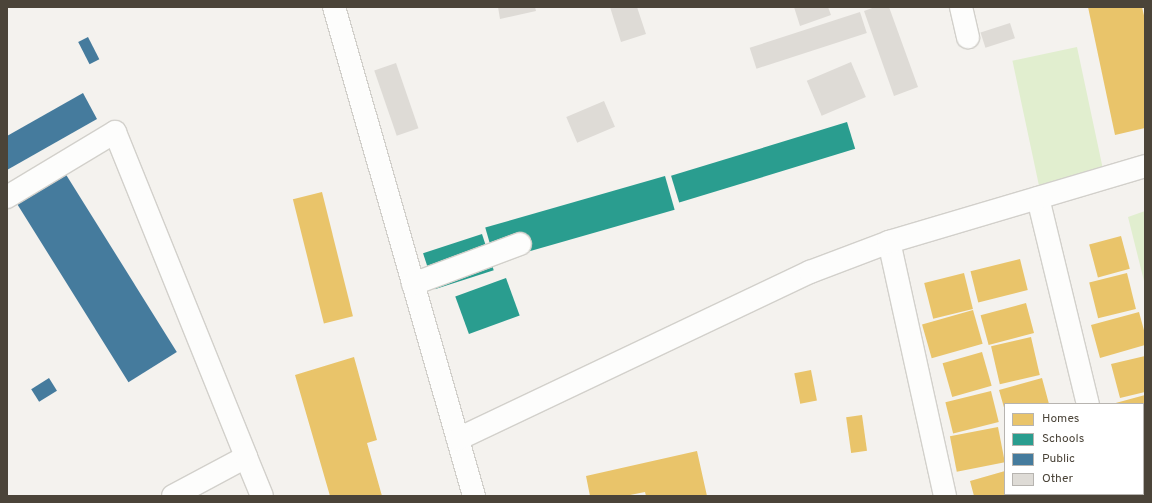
<!DOCTYPE html>
<style>
body{margin:0}
#map{position:relative;width:1152px;height:503px;overflow:hidden;background:#f4f2ee;font-family:Overpass,sans-serif}
div>[style]{position:absolute}
.green>*{inset:0;background:#e1eecf;transform-origin:0 0}
.homes>*{inset:0;background:#e9c46a;transform-origin:0 0}
.schools>*{inset:0;background:#2a9d8f;transform-origin:0 0}
.public>*{inset:0;background:#457b9d;transform-origin:0 0}
.building>*{inset:0;background:#dedbd6;transform-origin:0 0}
.roads{filter:drop-shadow(1px 0 #d2d0cb) drop-shadow(-1px 0 #d2d0cb) drop-shadow(0 1px #d2d0cb) drop-shadow(0 -1px #d2d0cb)}
.minor>*{height:22px;margin:-11px;padding:0 11px;transform-origin:11px;border-radius:11px;background:#fdfdfc}
span{translate:-50% -50%;white-space:nowrap;text-align:center;line-height:1.15;-webkit-text-stroke:4px #fff;paint-order:stroke}
.frame{position:absolute;inset:0;border:8px solid #4b4439;pointer-events:none}
.legend{position:absolute;left:1004px;top:403px;width:140px;height:92px;box-sizing:border-box;background:#fff;border:1px solid #b7b4b0;margin:0;padding:5px 7px;list-style:none;font-size:12px;color:#4b4439}
.legend li{display:flex;align-items:center;gap:8px;height:20px}
.legend b{width:20px;border:1px solid #b7b4b0}
</style>
<div id="map">
<div class="green">
<i style="left:1077px;top:47px;width:127px;height:66px;rotate:78deg"></i>
<i style="clip-path:polygon(1145px 211px,1145px 285px,1128px 217px)"></i>
</div>
<div class="homes">
<i style="clip-path:polygon(1088px 7px,1142px 7px,1145px 20px,1145px 128px,1115px 135px)"></i>
<i style="left:322px;top:192px;width:128px;height:30px;rotate:76deg"></i>
<i style="left:1121px;top:236px;width:34px;height:33px;rotate:75deg"></i>
<i style="left:1020px;top:259px;width:32px;height:51px;rotate:76deg"></i>
<i style="left:964px;top:273px;width:37px;height:41px;rotate:76deg"></i>
<i style="left:1127px;top:273px;width:37px;height:39px;rotate:76deg"></i>
<i style="left:1026px;top:303px;width:31px;height:47px;rotate:75deg"></i>
<i style="left:973px;top:310px;width:35px;height:53px;rotate:74deg"></i>
<i style="clip-path:polygon(1139px 312px,1145px 334px,1145px 345px,1100px 358px,1091px 325px)"></i>
<i style="left:1031px;top:337px;width:39px;height:41px;rotate:77deg"></i>
<i style="left:982px;top:352px;width:35px;height:41px;rotate:74deg"></i>
<i style="clip-path:polygon(1145px 356px,1145px 392px,1120px 398px,1111px 364px)"></i>
<i style="clip-path:polygon(354px 357px,377px 440px,367px 443px,382px 496px,330px 496px,295px 375px)"></i>
<i style="left:811px;top:370px;width:31px;height:17px;rotate:79deg"></i>
<i style="clip-path:polygon(1042px 378px,1049px 404px,1005px 404px,1005px 411px,999px 390px)"></i>
<i style="left:991px;top:391px;width:32px;height:47px;rotate:76deg"></i>
<i style="clip-path:polygon(1145px 395px,1145px 430px,1143px 430px,1143px 404px,1112px 404px)"></i>
<i style="left:862px;top:415px;width:36px;height:16px;rotate:82deg"></i>
<i style="left:998px;top:427px;width:36px;height:49px;rotate:79deg"></i>
<i style="clip-path:polygon(1143px 440px,1145px 440px,1143px 477px)"></i>
<i style="clip-path:polygon(697px 451px,707px 496px,646px 496px,645px 492px,625px 496px,590px 496px,586px 476px)"></i>
<i style="clip-path:polygon(1005px 471px,1005px 494px,1017px 496px,974px 496px,970px 481px)"></i>
<i style="clip-path:polygon(1145px 479px,1145px 496px,1136px 496px,1136px 494px,1143px 494px)"></i>
<i style="left:1023px;top:494px;width:41px;height:2px"></i>
</div>
<div class="schools">
<i style="left:847px;top:122px;width:28px;height:184px;rotate:73deg"></i>
<i style="left:665px;top:176px;width:35px;height:187px;rotate:74deg"></i>
<i style="left:482px;top:234px;width:38px;height:62px;rotate:72deg"></i>
<i style="left:506px;top:278px;width:40px;height:54px;rotate:70deg"></i>
</div>
<div class="public">
<i style="left:88px;top:37px;width:25px;height:11px;rotate:63deg"></i>
<i style="clip-path:polygon(83px 93px,97px 119px,7px 170px,7px 136px)"></i>
<i style="left:65px;top:173px;width:211px;height:57px;rotate:58deg"></i>
<i style="left:49px;top:378px;width:15px;height:21px;rotate:58deg"></i>
</div>
<div class="building">
<i style="clip-path:polygon(498px 7px,535px 7px,536px 11px,500px 19px)"></i>
<i style="clip-path:polygon(610px 7px,637px 7px,646px 34px,621px 42px)"></i>
<i style="clip-path:polygon(794px 7px,828px 7px,831px 15px,800px 26px)"></i>
<i style="clip-path:polygon(875px 7px,889px 7px,918px 87px,894px 96px,864px 11px)"></i>
<i style="left:860px;top:12px;width:22px;height:116px;rotate:72deg"></i>
<i style="left:1010px;top:23px;width:16px;height:31px;rotate:72deg"></i>
<i style="left:851px;top:62px;width:38px;height:48px;rotate:67deg"></i>
<i style="left:396px;top:63px;width:69px;height:23px;rotate:71deg"></i>
<i style="left:604px;top:101px;width:28px;height:41px;rotate:67deg"></i>
</div>
<div class="roads">
<div class="minor">
<i style="left:334px;top:7px;width:509px;rotate:74.02deg"></i>
<i style="left:961px;top:7px;width:31px;rotate:77deg"></i>
<i style="left:7px;top:197px;width:126px;rotate:-31deg"></i>
<i style="left:115px;top:132px;width:350px;rotate:68deg"></i>
<i style="left:1038px;top:198px;width:212px;rotate:76.4deg"></i>
<i style="left:413px;top:284px;width:114px;rotate:-20.5deg"></i>
<i style="left:458px;top:439px;width:390px;rotate:-25.4deg"></i>
<i style="left:810px;top:272px;width:85px;rotate:-20.8deg"></i>
<i style="left:1109px;top:494px;width:2px;rotate:63deg"></i>
<i style="left:173px;top:496px;width:83px;rotate:-28.1deg"></i>
<i style="left:246px;top:457px;width:42px;rotate:67.7deg"></i>
<i style="left:945px;top:496px;width:260px;rotate:-102.4deg"></i>
<i style="left:889px;top:242px;width:267px;rotate:-16.5deg"></i>
</div>
</div>
<div class="frame"></div>
<ul class="legend">
<li><b style="height:11px;background:#e9c46a"></b>Homes</li>
<li><b style="height:11px;background:#2a9d8f"></b>Schools</li>
<li><b style="height:11px;background:#457b9d"></b>Public</li>
<li><b style="height:11px;background:#dedbd6"></b>Other</li>
</ul>
</div>
